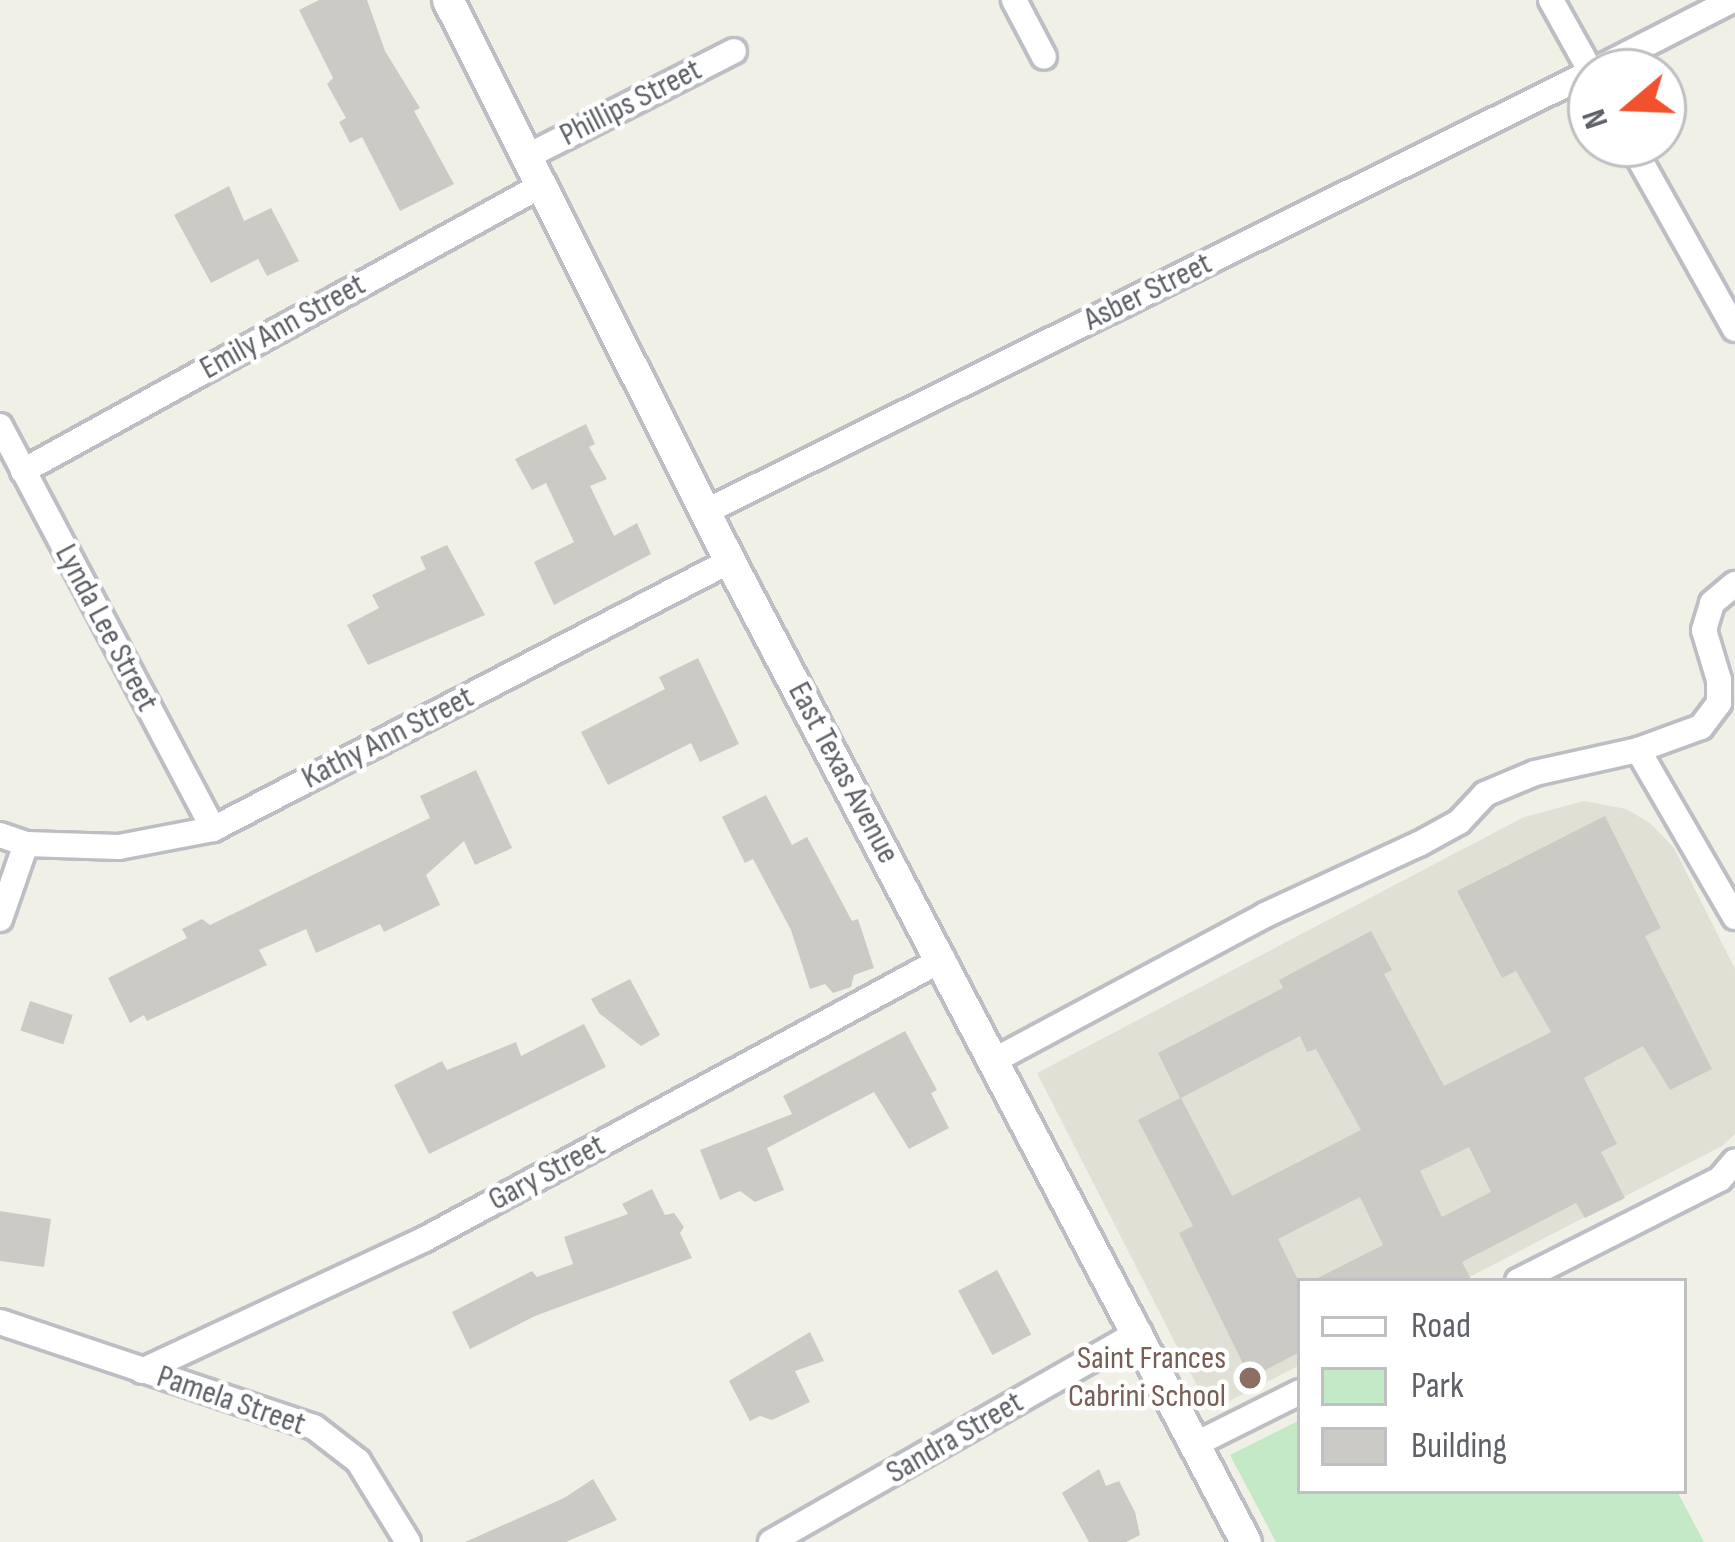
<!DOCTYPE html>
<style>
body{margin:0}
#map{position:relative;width:1735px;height:1542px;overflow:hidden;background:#f1f0e7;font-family:"Sofia Sans Condensed",sans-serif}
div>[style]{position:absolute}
.education>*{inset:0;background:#e1e0d5}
.green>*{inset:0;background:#c3e9c7}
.building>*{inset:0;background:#cccac4;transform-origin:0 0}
.roads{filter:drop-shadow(3px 0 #bcbec3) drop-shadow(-3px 0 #bcbec3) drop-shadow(0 3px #bcbec3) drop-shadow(0 -3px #bcbec3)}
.minor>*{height:24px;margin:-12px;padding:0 12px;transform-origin:12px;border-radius:12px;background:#fff}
.tertiary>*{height:30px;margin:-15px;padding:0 15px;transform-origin:15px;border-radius:15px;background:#fff}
.dots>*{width:33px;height:33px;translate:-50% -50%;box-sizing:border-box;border:6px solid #fff;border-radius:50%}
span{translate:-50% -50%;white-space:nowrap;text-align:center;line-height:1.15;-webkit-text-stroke:9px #fff;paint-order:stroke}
.street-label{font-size:33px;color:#5e6268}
.education-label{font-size:33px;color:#785e54}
.right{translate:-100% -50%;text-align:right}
.legend{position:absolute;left:1297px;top:1278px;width:390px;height:216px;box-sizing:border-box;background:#fff;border:3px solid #bfc0c3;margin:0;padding:15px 21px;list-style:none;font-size:36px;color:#5e6268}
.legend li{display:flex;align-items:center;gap:24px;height:60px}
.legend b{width:60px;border:3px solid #bfc0c3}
.north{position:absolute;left:1567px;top:48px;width:120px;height:120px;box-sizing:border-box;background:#fff;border:3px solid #bfc0c3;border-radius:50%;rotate:251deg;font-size:33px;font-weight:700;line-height:48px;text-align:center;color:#5e6268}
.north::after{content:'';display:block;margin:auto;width:42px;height:54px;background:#f1522d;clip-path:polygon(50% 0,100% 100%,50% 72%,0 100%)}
</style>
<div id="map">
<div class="education">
<i style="clip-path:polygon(1584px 801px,1626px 809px,1650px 823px,1674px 848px,1735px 969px,1735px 1134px,1722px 1146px,1462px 1281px,1300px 1281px,1300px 1365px,1210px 1411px,1037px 1073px,1524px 817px)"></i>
</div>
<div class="green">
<i style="clip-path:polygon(1300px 1420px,1300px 1491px,1677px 1491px,1704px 1542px,1276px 1542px,1230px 1455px)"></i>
</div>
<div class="building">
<i style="clip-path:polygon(319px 0,367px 0,385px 51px,420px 108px,414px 111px,454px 184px,400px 211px,362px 137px,350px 143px,339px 122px,346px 118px,327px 84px,333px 78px,299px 10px)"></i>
<i style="clip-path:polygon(229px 186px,244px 221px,271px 208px,299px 261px,267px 276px,258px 259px,211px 283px,174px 215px)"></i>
<i style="clip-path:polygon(586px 424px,595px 444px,589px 447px,607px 479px,590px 486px,614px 536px,637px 523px,651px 554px,554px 605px,534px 562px,574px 542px,546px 483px,532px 490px,515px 459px)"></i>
<i style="clip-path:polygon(447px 545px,485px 615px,368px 665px,347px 625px,379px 608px,372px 595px,426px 569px,420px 557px)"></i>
<i style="clip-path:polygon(698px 658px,739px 744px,700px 762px,691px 743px,608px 785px,581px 732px,665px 689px,659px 677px)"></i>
<i style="clip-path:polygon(476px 770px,512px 848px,475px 865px,464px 841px,426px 875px,440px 905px,384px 932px,380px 924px,316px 953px,306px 929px,259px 950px,267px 965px,147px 1021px,144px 1015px,130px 1023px,108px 978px,187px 938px,182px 929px,202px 919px,210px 925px,430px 818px,420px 796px)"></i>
<i style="clip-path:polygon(766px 795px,792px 845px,807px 837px,852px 921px,858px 919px,874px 968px,854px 975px,851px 987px,833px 993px,825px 984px,810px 989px,791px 930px,753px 859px,745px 863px,722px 817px)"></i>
<i style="clip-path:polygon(evenodd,1605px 816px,1661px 928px,1645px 936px,1712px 1069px,1670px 1090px,1643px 1046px,1584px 1078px,1617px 1144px,1601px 1152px,1625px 1198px,1585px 1218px,1576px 1203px,1462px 1262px,1472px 1281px,1312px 1281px,1383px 1245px,1360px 1197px,1278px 1239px,1300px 1284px,1300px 1352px,1250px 1378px,1179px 1233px,1193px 1226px,1138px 1120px,1180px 1098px,1158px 1053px,1283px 988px,1279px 980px,1371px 931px,1392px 970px,1384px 974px,1444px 1086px,1551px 1032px,1516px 971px,1502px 978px,1457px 891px,1605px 816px,1300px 1036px,1307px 1052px,1316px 1049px,1361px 1130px,1232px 1196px,1181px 1098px,1300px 1036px,1605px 816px,1469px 1147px,1491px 1192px,1442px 1217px,1420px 1171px,1469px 1147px)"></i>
<i style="clip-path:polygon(630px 979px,660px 1035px,641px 1046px,599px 1013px,591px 999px)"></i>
<i style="left:30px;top:1001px;width:45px;height:31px;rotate:18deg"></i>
<i style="clip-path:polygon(584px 1024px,606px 1067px,429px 1154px,394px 1085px,442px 1061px,447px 1070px,516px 1042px,521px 1056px)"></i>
<i style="clip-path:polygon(905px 1031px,937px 1090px,931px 1093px,949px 1128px,909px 1149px,874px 1092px,767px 1148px,784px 1190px,755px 1202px,740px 1191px,720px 1200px,700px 1150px,792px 1114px,783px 1096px)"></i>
<i style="clip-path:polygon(652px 1189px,665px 1215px,674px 1213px,684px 1227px,680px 1233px,692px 1258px,535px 1316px,470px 1349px,452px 1312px,532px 1271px,537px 1277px,573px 1264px,564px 1237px,628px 1214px,622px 1204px)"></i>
<i style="clip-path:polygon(0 1211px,51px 1219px,44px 1267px,0 1261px)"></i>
<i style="left:997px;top:1270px;width:73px;height:44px;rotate:62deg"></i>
<i style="clip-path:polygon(810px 1332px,824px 1361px,795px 1371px,810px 1402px,772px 1420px,760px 1416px,750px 1421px,729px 1381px)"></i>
<i style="clip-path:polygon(1099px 1469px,1106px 1486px,1119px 1481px,1135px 1512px,1140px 1535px,1126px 1542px,1089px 1542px,1062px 1493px)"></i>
<i style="clip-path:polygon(593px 1479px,617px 1520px,566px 1542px,465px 1542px,564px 1498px)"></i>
</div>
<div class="roads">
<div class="minor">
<i style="left:1014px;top:0;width:64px;rotate:62.2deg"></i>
<i style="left:1551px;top:0;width:82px;rotate:60.9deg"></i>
<i style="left:1592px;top:72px;width:158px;rotate:-27.1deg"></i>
<i style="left:1631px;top:144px;width:212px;rotate:60.7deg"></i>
<i style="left:528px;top:156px;width:231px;rotate:-27deg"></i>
<i style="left:0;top:426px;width:456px;rotate:62.1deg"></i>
<i style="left:23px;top:471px;width:595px;rotate:-28.85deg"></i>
<i style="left:705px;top:512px;width:989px;rotate:-26.41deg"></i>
<i style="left:1638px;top:750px;width:193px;rotate:59.9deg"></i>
<i style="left:0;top:835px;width:28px;rotate:19deg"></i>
<i style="left:26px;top:844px;width:93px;rotate:1.8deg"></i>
<i style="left:119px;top:847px;width:96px;rotate:-10.8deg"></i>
<i style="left:213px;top:829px;width:582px;rotate:-27.4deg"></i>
<i style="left:0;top:919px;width:79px;rotate:-70.9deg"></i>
<i style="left:995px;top:1060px;width:306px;rotate:-28.2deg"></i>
<i style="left:1265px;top:915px;width:170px;rotate:-24.8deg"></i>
<i style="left:1419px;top:844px;width:46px;rotate:-28.8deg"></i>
<i style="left:1459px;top:822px;width:38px;rotate:-47deg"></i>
<i style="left:1485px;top:794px;width:54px;rotate:-22.8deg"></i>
<i style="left:1535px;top:773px;width:106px;rotate:-12.6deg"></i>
<i style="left:1638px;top:750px;width:67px;rotate:-20.1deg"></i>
<i style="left:1701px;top:727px;width:30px;rotate:-53deg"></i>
<i style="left:1719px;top:703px;width:23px;rotate:-90deg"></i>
<i style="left:1719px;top:680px;width:52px;rotate:-106.7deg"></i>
<i style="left:1704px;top:630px;width:28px;rotate:-73deg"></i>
<i style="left:1712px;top:603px;width:30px;rotate:-40deg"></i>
<i style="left:1518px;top:1281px;width:226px;rotate:-26.8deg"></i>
<i style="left:1720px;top:1179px;width:23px;rotate:-50deg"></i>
<i style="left:0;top:1322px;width:331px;rotate:18.5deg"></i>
<i style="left:314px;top:1427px;width:56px;rotate:37.7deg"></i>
<i style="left:358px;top:1461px;width:95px;rotate:58.3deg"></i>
<i style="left:142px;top:1371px;width:312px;rotate:-25deg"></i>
<i style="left:425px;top:1239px;width:589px;rotate:-28.39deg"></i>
<i style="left:1196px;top:1444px;width:116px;rotate:-26.6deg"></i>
<i style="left:771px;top:1542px;width:424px;rotate:-29.7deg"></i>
</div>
<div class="tertiary">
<i style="left:448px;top:0;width:628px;rotate:63.31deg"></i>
<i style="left:730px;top:561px;width:1108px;rotate:62.26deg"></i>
</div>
</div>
<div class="dots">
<i style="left:1250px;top:1378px;background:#8d6e63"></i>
</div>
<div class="street-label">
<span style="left:631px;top:103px;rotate:-27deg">Phillips Street</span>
<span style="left:1148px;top:292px;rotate:-26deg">Asber Street</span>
<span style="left:283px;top:327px;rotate:-29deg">Emily Ann Street</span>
<span style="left:106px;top:628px;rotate:62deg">Lynda Lee Street</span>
<span style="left:388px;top:738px;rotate:-27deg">Kathy Ann Street</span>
<span style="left:843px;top:773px;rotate:62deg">East Texas Avenue</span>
<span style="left:547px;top:1173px;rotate:-28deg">Gary Street</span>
<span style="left:231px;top:1401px;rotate:19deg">Pamela Street</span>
<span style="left:955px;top:1438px;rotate:-30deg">Sandra Street</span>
</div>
<div class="education-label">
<span class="right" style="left:1226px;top:1378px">Saint Frances<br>Cabrini School</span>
</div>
<ul class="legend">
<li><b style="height:15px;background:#fff"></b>Road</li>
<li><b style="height:33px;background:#c3e9c7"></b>Park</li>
<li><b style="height:33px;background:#cccac4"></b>Building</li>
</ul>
<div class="north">N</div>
</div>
